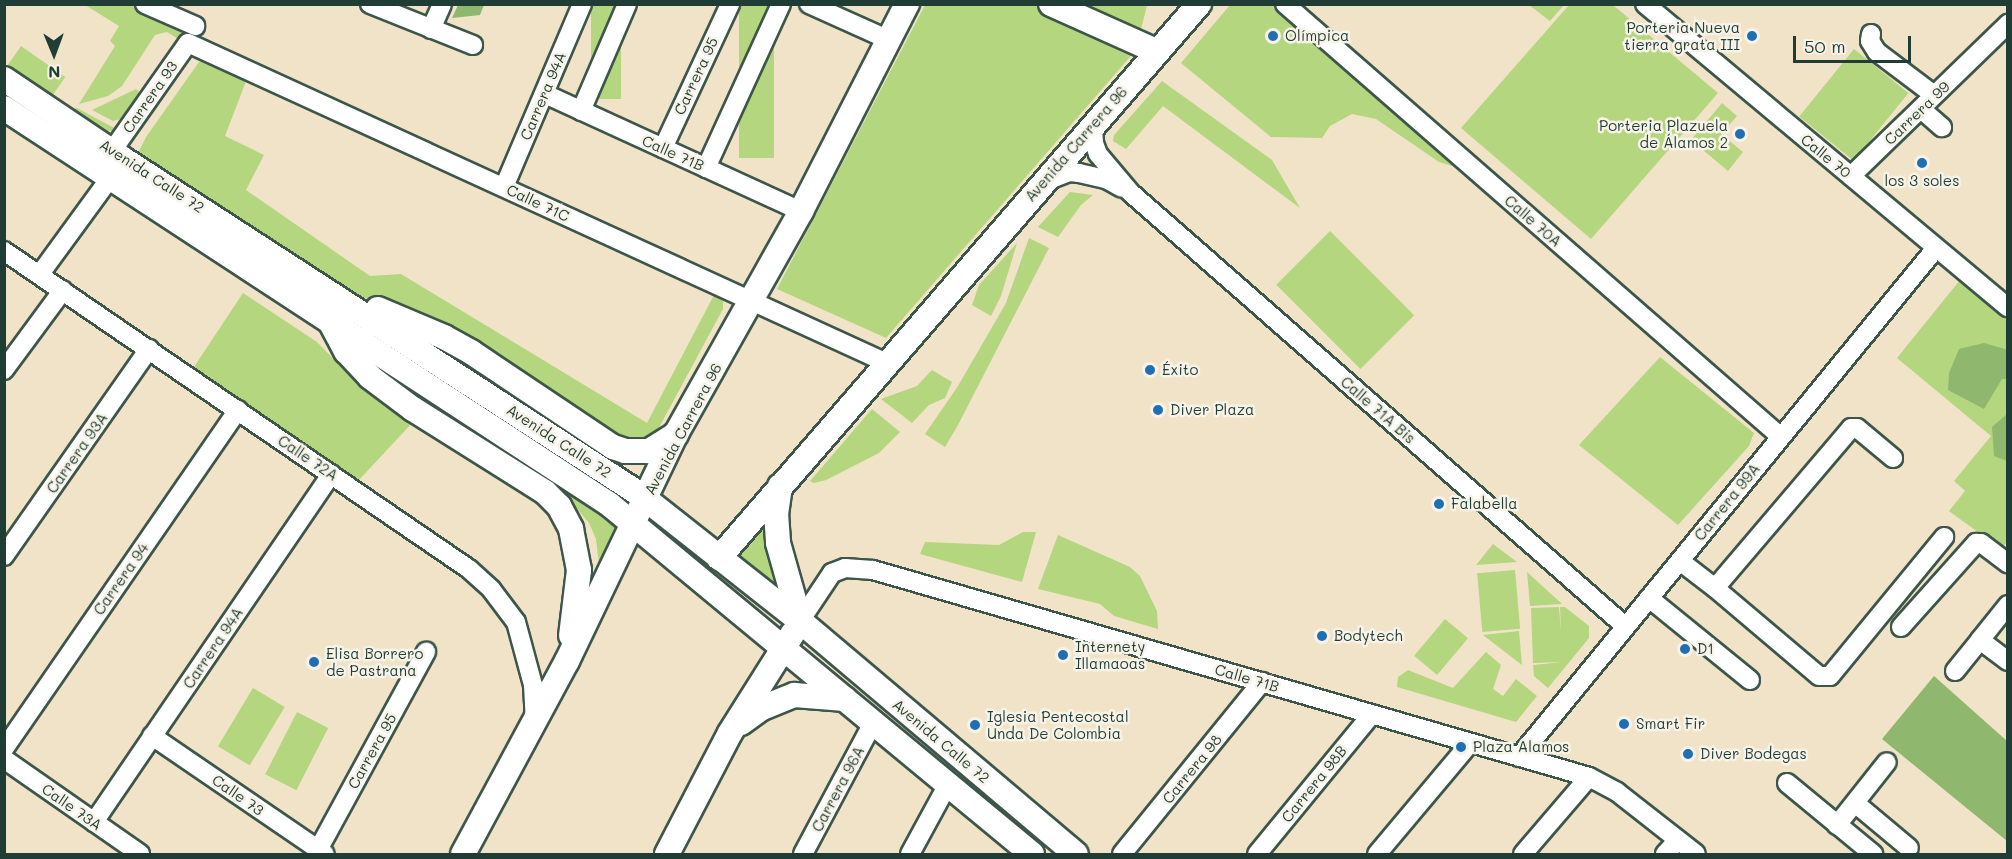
<!DOCTYPE html>
<meta charset="utf-8">
<style>
body{margin:0}
#map{position:relative;width:2012px;height:859px;overflow:hidden;background:#f0e3c8;font-family:Mali,sans-serif}
div>[style]{position:absolute}
.green>*{inset:0;background:#b4d67e;transform-origin:0 0}
.forest>*{inset:0;background:#8fb76d}
.roads{filter:drop-shadow(2px 0 #3e564a) drop-shadow(-2px 0 #3e564a) drop-shadow(0 2px #3e564a) drop-shadow(0 -2px #3e564a)}
.minor>*{height:18px;margin:-9px;padding:0 9px;transform-origin:9px;border-radius:9px;background:#fff}
.major>*{height:24px;margin:-12px;padding:0 12px;transform-origin:12px;border-radius:12px;background:#fff}
.dots>*{width:16px;height:16px;translate:-50% -50%;box-sizing:border-box;border:3px solid #f7f3e8;border-radius:50%}
span{translate:-50% -50%;white-space:nowrap;text-align:center;line-height:1.15;-webkit-text-stroke:5px #f7f3e8;paint-order:stroke}
.poi-label{font-size:15px;color:#1f3d34}
.right{translate:-100% -50%;text-align:right}
.left{translate:0 -50%;text-align:left}
.street-label{font-size:15px;color:#1f3d34}
.frame{position:absolute;inset:0;border:6px solid #1f3d34;pointer-events:none}
.north{position:absolute;left:24px;top:24px;width:60px;height:60px;-webkit-text-stroke:4px #f7f3e8;paint-order:stroke;rotate:179deg;font-size:16px;font-weight:700;line-height:24px;text-align:center;color:#1f3d34}
.north::after{content:'';display:block;margin:auto;width:21px;height:27px;background:#1f3d34;clip-path:polygon(50% 0,100% 100%,50% 72%,0 100%)}
.scale{position:absolute;left:1793px;top:36px;width:118px;height:27px;box-sizing:border-box;border:3px solid #1f3d34;border-top:0;padding-left:8px;font-size:18px;line-height:21px;white-space:nowrap;color:#1f3d34;-webkit-text-stroke:4px #f7f3e8;paint-order:stroke}
</style>
<div id="map">
<div class="green">
<i style="clip-path:polygon(85px 5px,134px 5px,183px 29px,178px 39px,167px 32px,155px 35px,122px 86px,108px 96px,79px 104px,115px 46px,110px 41px,119px 26px)"></i>
<i style="left:591px;top:5px;width:30px;height:94px"></i>
<i style="left:739px;top:5px;width:35px;height:153px"></i>
<i style="clip-path:polygon(925px 5px,1147px 5px,1136px 50px,886px 338px,777px 289px)"></i>
<i style="clip-path:polygon(1230px 5px,1281px 5px,1465px 170px,1439px 162px,1376px 119px,1352px 114px,1330px 126px,1322px 138px,1271px 137px,1181px 63px)"></i>
<i style="clip-path:polygon(1529px 5px,1564px 5px,1550px 21px)"></i>
<i style="clip-path:polygon(1569px 5px,1613px 5px,1718px 93px,1591px 239px,1461px 128px)"></i>
<i style="left:21px;top:46px;width:54px;height:24px;rotate:35deg"></i>
<i style="left:1854px;top:49px;width:70px;height:87px;rotate:39deg"></i>
<i style="clip-path:polygon(206px 60px,248px 76px,225px 136px,264px 155px,246px 190px,370px 276px,401px 274px,647px 423px,714px 295px,723px 301px,723px 309px,655px 435px,648px 440px,628px 441px,440px 324px,351px 293px,146px 161px,139px 151px,146px 137px,199px 62px)"></i>
<i style="clip-path:polygon(1162px 81px,1272px 160px,1300px 208px,1163px 106px,1126px 149px,1113px 141px,1114px 135px)"></i>
<i style="clip-path:polygon(136px 89px,140px 93px,126px 116px,121px 119px,113px 121px,92px 110px)"></i>
<i style="clip-path:polygon(1722px 103px,1737px 116px,1721px 134px,1743px 152px,1728px 171px,1691px 140px)"></i>
<i style="clip-path:polygon(77px 108px,116px 129px,117px 131px,100px 131px,75px 113px,74px 109px)"></i>
<i style="clip-path:polygon(1070px 192px,1093px 195px,1081px 205px,1058px 237px,1038px 227px)"></i>
<i style="left:1330px;top:231px;width:119px;height:76px;rotate:45deg"></i>
<i style="clip-path:polygon(1029px 238px,1049px 248px,958px 425px,945px 447px,925px 434px,958px 386px,1006px 303px)"></i>
<i style="clip-path:polygon(1017px 243px,1001px 296px,991px 316px,972px 305px,979px 285px)"></i>
<i style="clip-path:polygon(1960px 280px,2007px 320px,2008px 541px,2001px 549px,1949px 511px,1965px 491px,1954px 481px,1991px 436px,1897px 358px)"></i>
<i style="clip-path:polygon(243px 293px,317px 342px,354px 380px,413px 422px,358px 481px,192px 370px)"></i>
<i style="clip-path:polygon(1660px 357px,1754px 433px,1749px 446px,1678px 525px,1579px 445px)"></i>
<i style="clip-path:polygon(932px 370px,952px 382px,945px 398px,929px 405px,912px 423px,881px 399px,917px 386px)"></i>
<i style="clip-path:polygon(390px 375px,615px 519px,618px 529px,600px 572px,596px 539px,589px 523px,565px 494px,433px 411px,391px 381px)"></i>
<i style="clip-path:polygon(872px 409px,900px 432px,879px 453px,826px 480px,814px 483px,810px 481px)"></i>
<i style="clip-path:polygon(768px 520px,790px 602px,731px 558px)"></i>
<i style="clip-path:polygon(1023px 532px,1036px 532px,1022px 582px,920px 554px,925px 542px,999px 545px)"></i>
<i style="clip-path:polygon(1058px 535px,1130px 567px,1140px 576px,1157px 611px,1158px 629px,1114px 616px,1100px 604px,1038px 589px)"></i>
<i style="clip-path:polygon(1493px 544px,1517px 562px,1476px 565px)"></i>
<i style="left:1515px;top:570px;width:59px;height:38px;rotate:85deg"></i>
<i style="clip-path:polygon(1527px 572px,1562px 604px,1530px 606px)"></i>
<i style="clip-path:polygon(1559px 607px,1561px 632px,1560px 607px,1565px 607px,1589px 626px,1589px 638px,1548px 688px,1534px 676px,1533px 665px,1563px 662px,1533px 663px,1531px 608px)"></i>
<i style="left:1445px;top:619px;width:30px;height:48px;rotate:40deg"></i>
<i style="clip-path:polygon(1519px 631px,1522px 665px,1483px 635px)"></i>
<i style="clip-path:polygon(1486px 652px,1501px 665px,1493px 689px,1503px 696px,1516px 679px,1537px 696px,1516px 722px,1397px 687px,1398px 677px,1408px 670px,1453px 688px)"></i>
<i style="left:253px;top:688px;width:37px;height:68px;rotate:31deg"></i>
<i style="left:297px;top:712px;width:35px;height:70px;rotate:27deg"></i>
</div>
<div class="forest">
<i style="clip-path:polygon(458px 5px,458px 4px,484px 5px,480px 15px,452px 18px)"></i>
<i style="clip-path:polygon(1984px 343px,2008px 350px,2007px 379px,2002px 379px,1984px 409px,1948px 390px,1949px 373px,1959px 349px)"></i>
<i style="clip-path:polygon(2007px 414px,2007px 461px,1994px 456px,1992px 427px)"></i>
<i style="clip-path:polygon(1934px 676px,2007px 741px,2007px 841px,1882px 739px)"></i>
</div>
<div class="roads">
<div class="minor">
<i style="left:145px;top:4px;width:55px;rotate:23.7deg"></i>
<i style="left:370px;top:4px;width:111px;rotate:21.7deg"></i>
<i style="left:809px;top:4px;width:88px;rotate:24.2deg"></i>
<i style="left:1285px;top:4px;width:658px;rotate:41.12deg"></i>
<i style="left:1645px;top:4px;width:473px;rotate:39.9deg"></i>
<i style="left:431px;top:29px;width:27px;rotate:-66deg"></i>
<i style="left:1871px;top:34px;width:7px;rotate:98deg"></i>
<i style="left:1870px;top:41px;width:13px;rotate:58deg"></i>
<i style="left:1877px;top:52px;width:71px;rotate:37deg"></i>
<i style="left:545px;top:94px;width:281px;rotate:24.6deg"></i>
<i style="left:1921px;top:109px;width:28px;rotate:41deg"></i>
<i style="left:581px;top:111px;width:116px;rotate:-66.7deg"></i>
<i style="left:1093px;top:125px;width:18px;rotate:87deg"></i>
<i style="left:1094px;top:143px;width:12px;rotate:70deg"></i>
<i style="left:1098px;top:154px;width:51px;rotate:49.8deg"></i>
<i style="left:1131px;top:193px;width:657px;rotate:41.24deg"></i>
<i style="left:663px;top:148px;width:159px;rotate:-65deg"></i>
<i style="left:112px;top:151px;width:132px;rotate:-54.9deg"></i>
<i style="left:188px;top:43px;width:769px;rotate:24.6deg"></i>
<i style="left:706px;top:168px;width:180px;rotate:-65.4deg"></i>
<i style="left:1851px;top:176px;width:219px;rotate:-44.1deg"></i>
<i style="left:1046px;top:181px;width:26px;rotate:-21deg"></i>
<i style="left:1070px;top:172px;width:9px;rotate:6deg"></i>
<i style="left:1079px;top:173px;width:28px;rotate:13deg"></i>
<i style="left:1106px;top:179px;width:18px;rotate:29deg"></i>
<i style="left:504px;top:187px;width:199px;rotate:-66.9deg"></i>
<i style="left:4px;top:251px;width:563px;rotate:34.37deg"></i>
<i style="left:469px;top:569px;width:30px;rotate:42deg"></i>
<i style="left:491px;top:589px;width:41px;rotate:52.9deg"></i>
<i style="left:516px;top:622px;width:65px;rotate:74.9deg"></i>
<i style="left:533px;top:685px;width:36px;rotate:87deg"></i>
<i style="left:40px;top:274px;width:119px;rotate:-53.9deg"></i>
<i style="left:4px;top:370px;width:99px;rotate:-53.6deg"></i>
<i style="left:4px;top:556px;width:253px;rotate:-55deg"></i>
<i style="left:1680px;top:561px;width:44px;rotate:37.6deg"></i>
<i style="left:1715px;top:588px;width:210px;rotate:-49.6deg"></i>
<i style="left:1851px;top:428px;width:6px"></i>
<i style="left:1857px;top:428px;width:47px;rotate:39.8deg"></i>
<i style="left:1715px;top:588px;width:136px;rotate:40.2deg"></i>
<i style="left:1819px;top:676px;width:11px"></i>
<i style="left:1830px;top:676px;width:180px;rotate:-50.6deg"></i>
<i style="left:1649px;top:598px;width:130px;rotate:39.1deg"></i>
<i style="left:800px;top:621px;width:58px;rotate:-56.3deg"></i>
<i style="left:832px;top:573px;width:14px;rotate:-21deg"></i>
<i style="left:845px;top:568px;width:28px;rotate:4deg"></i>
<i style="left:873px;top:570px;width:745px;rotate:16.12deg"></i>
<i style="left:1589px;top:777px;width:32px;rotate:28deg"></i>
<i style="left:1617px;top:792px;width:100px;rotate:38.1deg"></i>
<i style="left:1901px;top:627px;width:113px;rotate:-48.2deg"></i>
<i style="left:1976px;top:543px;width:5px"></i>
<i style="left:1981px;top:543px;width:34px;rotate:37deg"></i>
<i style="left:1980px;top:640px;width:45px;rotate:-51.3deg"></i>
<i style="left:1955px;top:671px;width:40px;rotate:-51deg"></i>
<i style="left:1980px;top:640px;width:35px;rotate:37deg"></i>
<i style="left:152px;top:736px;width:209px;rotate:34.3deg"></i>
<i style="left:4px;top:749px;width:412px;rotate:-55.4deg"></i>
<i style="left:1519px;top:757px;width:658px;rotate:-50.67deg"></i>
<i style="left:4px;top:759px;width:166px;rotate:34.9deg"></i>
<i style="left:1787px;top:783px;width:112px;rotate:39.5deg"></i>
<i style="left:1855px;top:803px;width:70px;rotate:39.8deg"></i>
<i style="left:94px;top:822px;width:421px;rotate:-55.7deg"></i>
<i style="left:1837px;top:825px;width:80px;rotate:-51.6deg"></i>
<i style="left:318px;top:850px;width:226px;rotate:-61.4deg"></i>
<i style="left:803px;top:854px;width:149px;rotate:-61.9deg"></i>
<i style="left:910px;top:854px;width:80px;rotate:-61.5deg"></i>
<i style="left:1122px;top:854px;width:222px;rotate:-50.9deg"></i>
<i style="left:1257px;top:854px;width:181px;rotate:-50.6deg"></i>
<i style="left:1377px;top:854px;width:145px;rotate:-50deg"></i>
<i style="left:1523px;top:854px;width:101px;rotate:-49.4deg"></i>
<i style="left:1665px;top:854px;width:19px;rotate:-47deg"></i>
</div>
<div class="major">
<i style="left:1051px;top:4px;width:115px;rotate:24.1deg"></i>
<i style="left:4px;top:79px;width:143px;rotate:33.9deg"></i>
<i style="left:123px;top:159px;width:614px;rotate:32.97deg"></i>
<i style="left:638px;top:493px;width:206px;rotate:38.3deg"></i>
<i style="left:800px;top:621px;width:361px;rotate:40.2deg"></i>
<i style="left:4px;top:108px;width:723px;rotate:33.21deg"></i>
<i style="left:609px;top:504px;width:549px;rotate:39.61deg"></i>
<i style="left:378px;top:309px;width:72px;rotate:23deg"></i>
<i style="left:444px;top:337px;width:31px;rotate:29deg"></i>
<i style="left:471px;top:352px;width:171px;rotate:33.8deg"></i>
<i style="left:613px;top:447px;width:13px;rotate:18deg"></i>
<i style="left:625px;top:451px;width:24px"></i>
<i style="left:649px;top:451px;width:32px;rotate:-32deg"></i>
<i style="left:331px;top:323px;width:32px;rotate:62deg"></i>
<i style="left:346px;top:351px;width:35px;rotate:47deg"></i>
<i style="left:370px;top:377px;width:54px;rotate:36.7deg"></i>
<i style="left:413px;top:409px;width:156px;rotate:32.2deg"></i>
<i style="left:545px;top:492px;width:20px;rotate:45deg"></i>
<i style="left:559px;top:506px;width:26px;rotate:62deg"></i>
<i style="left:571px;top:529px;width:42px;rotate:79deg"></i>
<i style="left:579px;top:570px;width:66px;rotate:96.9deg"></i>
<i style="left:780px;top:486px;width:27px;rotate:98deg"></i>
<i style="left:776px;top:513px;width:30px;rotate:86deg"></i>
<i style="left:778px;top:543px;width:81px;rotate:74.2deg"></i>
<i style="left:719px;top:558px;width:733px;rotate:-49.09deg"></i>
<i style="left:741px;top:723px;width:26px;rotate:-36deg"></i>
<i style="left:762px;top:708px;width:35px;rotate:-22deg"></i>
<i style="left:794px;top:695px;width:51px;rotate:4.5deg"></i>
<i style="left:463px;top:854px;width:219px;rotate:-61.7deg"></i>
<i style="left:567px;top:661px;width:252px;rotate:-64.4deg"></i>
<i style="left:676px;top:434px;width:256px;rotate:-60.7deg"></i>
<i style="left:801px;top:211px;width:233px;rotate:-62.9deg"></i>
<i style="left:667px;top:854px;width:136px;rotate:-62.5deg"></i>
<i style="left:730px;top:733px;width:118px;rotate:-57.8deg"></i>
</div>
</div>
<div class="dots">
<i style="left:1273px;top:36px;background:#1f6fb2"></i>
<i style="left:1752px;top:36px;background:#1f6fb2"></i>
<i style="left:1740px;top:134px;background:#1f6fb2"></i>
<i style="left:1922px;top:163px;background:#1f6fb2"></i>
<i style="left:1150px;top:370px;background:#1f6fb2"></i>
<i style="left:1158px;top:410px;background:#1f6fb2"></i>
<i style="left:1439px;top:504px;background:#1f6fb2"></i>
<i style="left:1322px;top:636px;background:#1f6fb2"></i>
<i style="left:1685px;top:649px;background:#1f6fb2"></i>
<i style="left:1063px;top:655px;background:#1f6fb2"></i>
<i style="left:314px;top:662px;background:#1f6fb2"></i>
<i style="left:1624px;top:724px;background:#1f6fb2"></i>
<i style="left:975px;top:725px;background:#1f6fb2"></i>
<i style="left:1461px;top:747px;background:#1f6fb2"></i>
<i style="left:1688px;top:754px;background:#1f6fb2"></i>
</div>
<div class="poi-label">
<span class="right" style="left:1740px;top:36px">Porteria Nueva<br>tierra grata III</span>
<span class="left" style="left:1285px;top:36px">Olímpica</span>
<span class="right" style="left:1728px;top:134px">Porteria Plazuela<br>de Álamos 2</span>
<span style="left:1922px;top:181px">los 3 soles</span>
<span class="left" style="left:1162px;top:370px">Éxito</span>
<span class="left" style="left:1170px;top:410px">Diver Plaza</span>
<span class="left" style="left:1451px;top:504px">Falabella</span>
<span class="left" style="left:1334px;top:636px">Bodytech</span>
<span class="left" style="left:1075px;top:655px">Internety<br>Illamaoas</span>
<span class="left" style="left:1697px;top:649px">D1</span>
<span class="left" style="left:326px;top:662px">Elisa Borrero<br>de Pastrana</span>
<span class="left" style="left:987px;top:725px">Iglesia Pentecostal<br>Unda De Colombia</span>
<span class="left" style="left:1636px;top:724px">Smart Fir</span>
<span class="left" style="left:1473px;top:747px">Plaza Alamos</span>
<span class="left" style="left:1700px;top:754px">Diver Bodegas</span>
</div>
<div class="street-label">
<span style="left:696px;top:76px;rotate:-65deg">Carrera 95</span>
<span style="left:543px;top:96px;rotate:-67deg">Carrera 94A</span>
<span style="left:150px;top:97px;rotate:-55deg">Carrera 93</span>
<span style="left:1917px;top:113px;rotate:-44deg">Carrera 99</span>
<span style="left:1076px;top:144px;rotate:-49deg">Avenida Carrera 96</span>
<span style="left:673px;top:153px;rotate:24deg">Calle 71B</span>
<span style="left:1826px;top:156px;rotate:39deg">Calle 70</span>
<span style="left:152px;top:176px;rotate:33deg">Avenida Calle 72</span>
<span style="left:538px;top:203px;rotate:25deg">Calle 71C</span>
<span style="left:1533px;top:221px;rotate:41deg">Calle 70A</span>
<span style="left:1378px;top:410px;rotate:41deg">Calle 71A Bis</span>
<span style="left:683px;top:429px;rotate:-62deg">Avenida Carrera 96</span>
<span style="left:559px;top:441px;rotate:33deg">Avenida Calle 72</span>
<span style="left:77px;top:453px;rotate:-55deg">Carrera 93A</span>
<span style="left:308px;top:458px;rotate:34deg">Calle 72A</span>
<span style="left:1727px;top:502px;rotate:-51deg">Carrera 99A</span>
<span style="left:121px;top:579px;rotate:-55deg">Carrera 94</span>
<span style="left:213px;top:648px;rotate:-56deg">Carrera 94A</span>
<span style="left:1247px;top:678px;rotate:16deg">Calle 71B</span>
<span style="left:941px;top:741px;rotate:40deg">Avenida Calle 72</span>
<span style="left:372px;top:751px;rotate:-61deg">Carrera 95</span>
<span style="left:1192px;top:769px;rotate:-51deg">Carrera 98</span>
<span style="left:1314px;top:784px;rotate:-51deg">Carrera 98B</span>
<span style="left:838px;top:789px;rotate:-62deg">Carrera 96A</span>
<span style="left:238px;top:795px;rotate:35deg">Calle 73</span>
<span style="left:72px;top:807px;rotate:35deg">Calle 73A</span>
</div>
<div class="frame"></div>
<div class="north">N</div>
<div class="scale">50 m</div>
</div>
